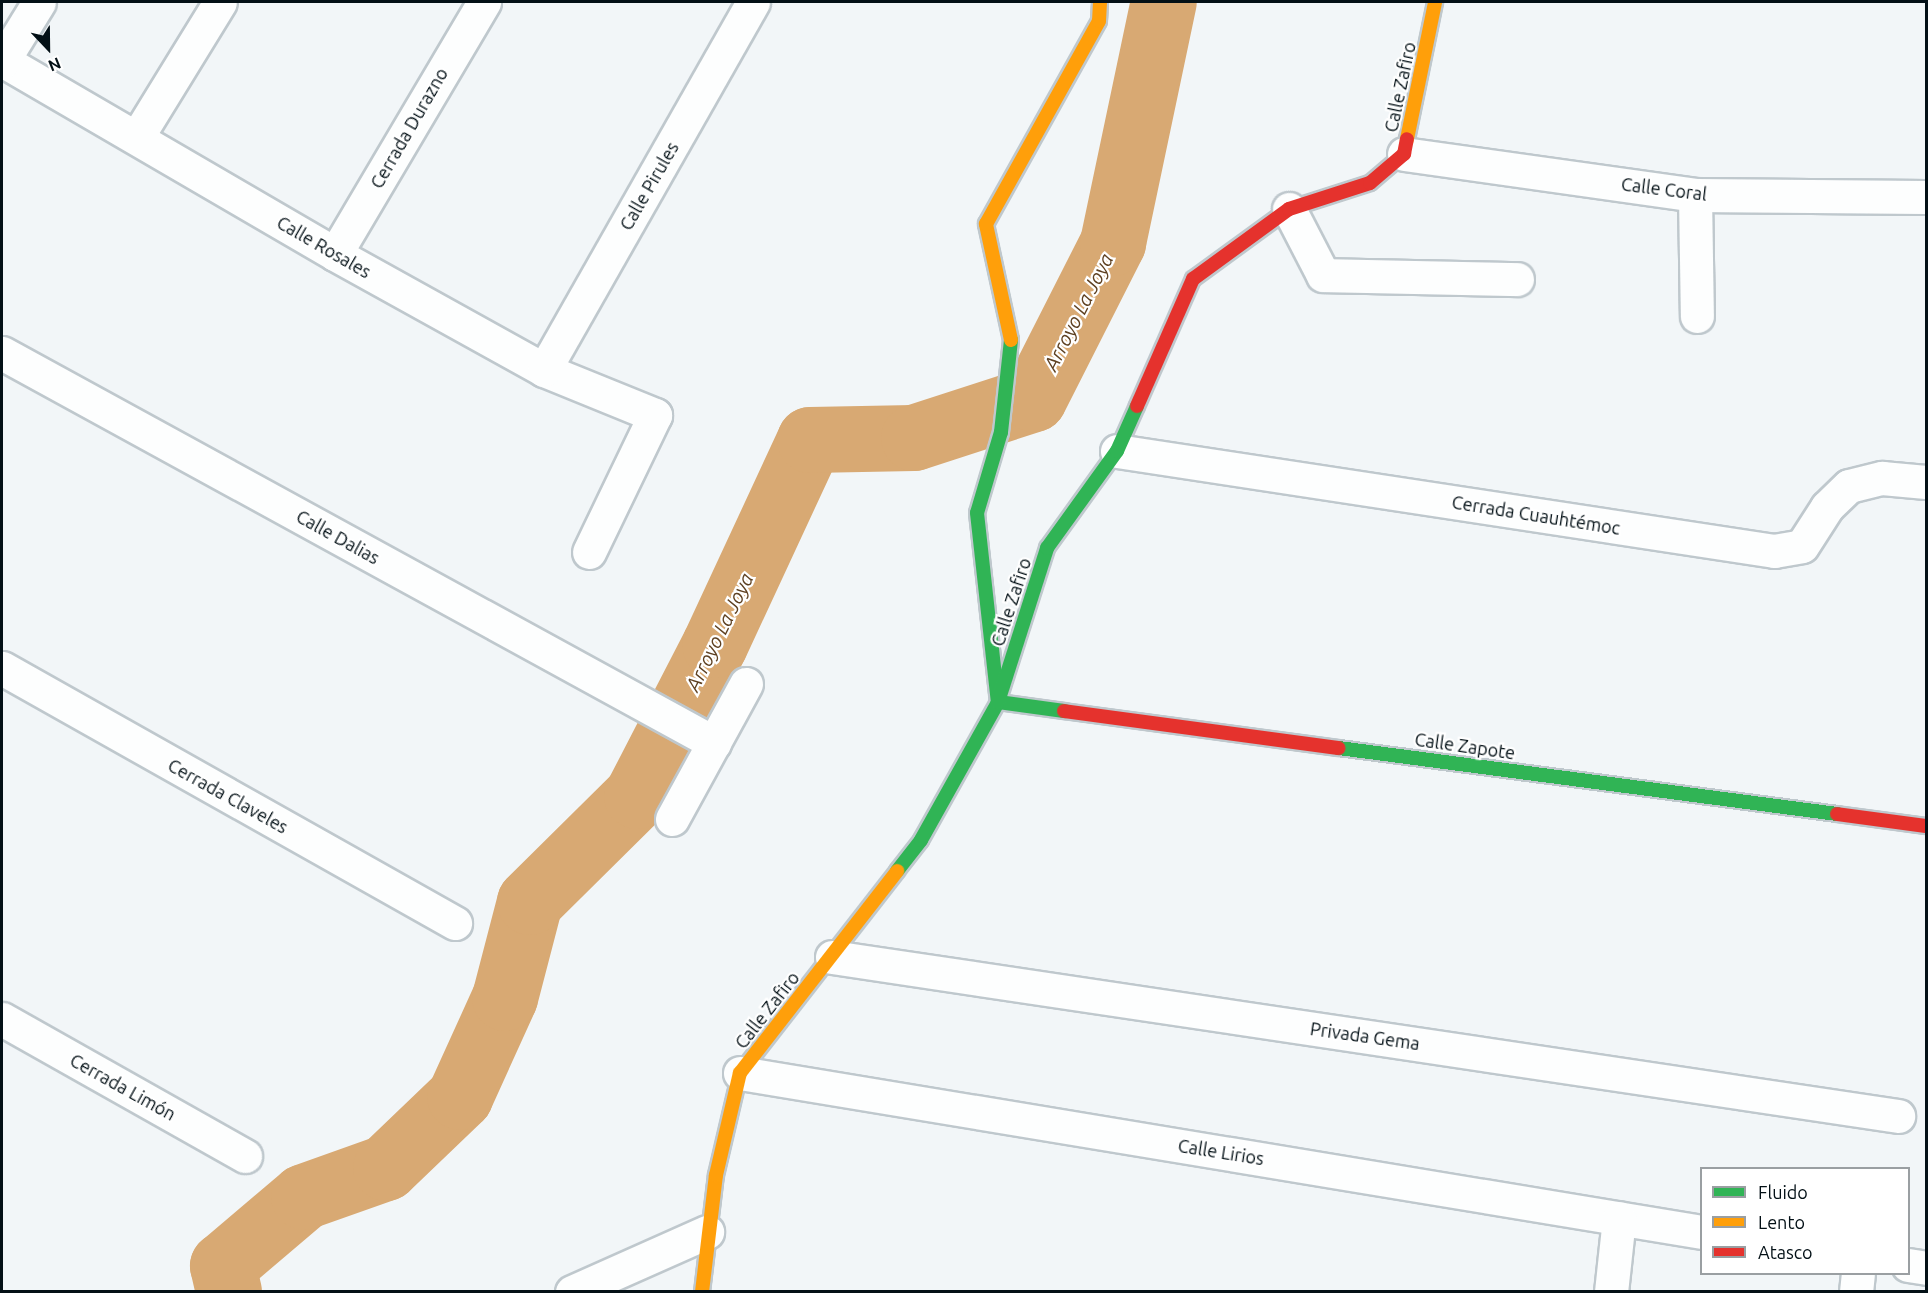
<!DOCTYPE html>
<meta charset="utf-8">
<style>
body{margin:0}
#map{position:relative;width:1928px;height:1293px;overflow:hidden;background:#f2f6f8;font-family:Ubuntu,sans-serif}
div>[style]{position:absolute}
.river>*{height:66px;margin:-33px;padding:0 33px;transform-origin:33px;border-radius:33px;background:#d8a973}
.roads{filter:drop-shadow(2px 0 #bfc8cd) drop-shadow(-2px 0 #bfc8cd) drop-shadow(0 2px #bfc8cd) drop-shadow(0 -2px #bfc8cd)}
.street>*{height:33px;margin:-16.5px;padding:0 16.5px;transform-origin:16.5px;border-radius:16.5px;background:#fdfefe}
.fast>*{height:14px;margin:-7px;padding:0 7px;transform-origin:7px;border-radius:7px;background:#30b455}
.slow>*{height:14px;margin:-7px;padding:0 7px;transform-origin:7px;border-radius:7px;background:#ff9f0a}
.jam>*{height:14px;margin:-7px;padding:0 7px;transform-origin:7px;border-radius:7px;background:#e5322d}
span{translate:-50% -50%;white-space:nowrap;text-align:center;line-height:1.15;-webkit-text-stroke:4.5px #fff;paint-order:stroke}
.street-label{font-size:18px;color:#031016}
.water-label{font-size:20px;color:#5e4021;font-style:italic}
.frame{position:absolute;inset:0;border:3px solid #031016;pointer-events:none}
.legend{position:absolute;left:1700px;top:1167px;width:210px;height:108px;box-sizing:border-box;background:#fff;border:2px solid #9a9fa2;margin:0;padding:8px 10px;list-style:none;font-size:18px;color:#031016}
.legend li{display:flex;align-items:center;gap:12px;height:30px}
.legend b{width:30px;border:2px solid #9a9fa2}
.north{position:absolute;left:18px;top:18px;width:60px;height:60px;-webkit-text-stroke:4px #fff;paint-order:stroke;rotate:158deg;font-size:16px;font-weight:700;line-height:24px;text-align:center;color:#031016}
.north::after{content:'';display:block;margin:auto;width:21px;height:27px;background:#031016;clip-path:polygon(50% 0,100% 100%,50% 72%,0 100%)}
</style>
<div id="map">
<div class="river">
<i style="left:229px;top:1292px;width:27px;rotate:-103deg"></i>
<i style="left:223px;top:1266px;width:106px;rotate:-40.4deg"></i>
<i style="left:304px;top:1197px;width:87px;rotate:-19.5deg"></i>
<i style="left:386px;top:1168px;width:103px;rotate:-43.8deg"></i>
<i style="left:460px;top:1097px;width:109px;rotate:-65.6deg"></i>
<i style="left:505px;top:998px;width:99px;rotate:-75.4deg"></i>
<i style="left:530px;top:902px;width:151px;rotate:-44.7deg"></i>
<i style="left:637px;top:796px;width:170px;rotate:-62.7deg"></i>
<i style="left:715px;top:645px;width:226px;rotate:-65.1deg"></i>
<i style="left:810px;top:440px;width:104px;rotate:-1.1deg"></i>
<i style="left:914px;top:438px;width:126px;rotate:-18deg"></i>
<i style="left:1034px;top:399px;width:175px;rotate:-63.1deg"></i>
<i style="left:1113px;top:243px;width:246px;rotate:-78.1deg"></i>
</div>
<div class="roads">
<div class="street">
<i style="left:2px;top:60px;width:385px;rotate:30.2deg"></i>
<i style="left:335px;top:254px;width:239px;rotate:29deg"></i>
<i style="left:544px;top:370px;width:120px;rotate:22.1deg"></i>
<i style="left:655px;top:415px;width:152px;rotate:115.7deg"></i>
<i style="left:2px;top:62px;width:70px;rotate:-58.3deg"></i>
<i style="left:137px;top:137px;width:158px;rotate:-58.4deg"></i>
<i style="left:1404px;top:154px;width:294px;rotate:8deg"></i>
<i style="left:1695px;top:195px;width:231px;rotate:0.5deg"></i>
<i style="left:1695px;top:195px;width:121px;rotate:89.1deg"></i>
<i style="left:1289px;top:209px;width:74px;rotate:62.7deg"></i>
<i style="left:1323px;top:275px;width:194px;rotate:1.2deg"></i>
<i style="left:335px;top:254px;width:293px;rotate:-59.4deg"></i>
<i style="left:2px;top:353px;width:812px;rotate:28.71deg"></i>
<i style="left:544px;top:370px;width:423px;rotate:-60.4deg"></i>
<i style="left:1117px;top:451px;width:665px;rotate:8.65deg"></i>
<i style="left:1774px;top:551px;width:28px;rotate:-10deg"></i>
<i style="left:1802px;top:546px;width:46px;rotate:-57.3deg"></i>
<i style="left:1827px;top:507px;width:30px;rotate:-44deg"></i>
<i style="left:1849px;top:486px;width:34px;rotate:-14deg"></i>
<i style="left:1882px;top:478px;width:44px;rotate:5.2deg"></i>
<i style="left:2px;top:668px;width:520px;rotate:29.38deg"></i>
<i style="left:672px;top:819px;width:154px;rotate:-61.3deg"></i>
<i style="left:832px;top:957px;width:1078px;rotate:8.48deg"></i>
<i style="left:2px;top:1019px;width:279px;rotate:29.4deg"></i>
<i style="left:740px;top:1073px;width:975px;rotate:9.39deg"></i>
<i style="left:1908px;top:1265px;width:18px;rotate:9deg"></i>
<i style="left:572px;top:1292px;width:148px;rotate:-24deg"></i>
<i style="left:1611px;top:1292px;width:74px;rotate:-83.8deg"></i>
<i style="left:1856px;top:1292px;width:18px;rotate:-84deg"></i>
</div>
<div class="fast">
<i style="left:1011px;top:340px;width:93px;rotate:96.2deg"></i>
<i style="left:1001px;top:432px;width:84px;rotate:106.5deg"></i>
<i style="left:977px;top:513px;width:190px;rotate:83.7deg"></i>
<i style="left:998px;top:702px;width:67px;rotate:7.8deg"></i>
<i style="left:1339px;top:748px;width:502px;rotate:7.55deg"></i>
<i style="left:897px;top:871px;width:39px;rotate:-52deg"></i>
<i style="left:921px;top:840px;width:158px;rotate:-60.8deg"></i>
<i style="left:998px;top:702px;width:162px;rotate:-72.3deg"></i>
<i style="left:1047px;top:548px;width:120px;rotate:-54.2deg"></i>
<i style="left:1117px;top:451px;width:49px;rotate:-66deg"></i>
</div>
<div class="slow">
<i style="left:1407px;top:139px;width:140px;rotate:-78.4deg"></i>
<i style="left:1011px;top:340px;width:119px;rotate:-102.2deg"></i>
<i style="left:986px;top:224px;width:232px;rotate:-60.9deg"></i>
<i style="left:1099px;top:21px;width:19px;rotate:-87deg"></i>
<i style="left:702px;top:1292px;width:118px;rotate:-83.2deg"></i>
<i style="left:716px;top:1175px;width:105px;rotate:-76.8deg"></i>
<i style="left:740px;top:1073px;width:256px;rotate:-52.1deg"></i>
</div>
<div class="jam">
<i style="left:1137px;top:406px;width:139px;rotate:-66.2deg"></i>
<i style="left:1193px;top:279px;width:119px;rotate:-36.1deg"></i>
<i style="left:1289px;top:209px;width:85px;rotate:-17.8deg"></i>
<i style="left:1370px;top:183px;width:45px;rotate:-40.5deg"></i>
<i style="left:1404px;top:154px;width:15px;rotate:-79deg"></i>
<i style="left:1064px;top:711px;width:277px;rotate:7.7deg"></i>
<i style="left:1837px;top:814px;width:90px;rotate:7.7deg"></i>
</div>
</div>
<div class="street-label">
<span style="left:1400px;top:87px;rotate:-78deg">Calle Zafiro</span>
<span style="left:409px;top:128px;rotate:-60deg">Cerrada Durazno</span>
<span style="left:649px;top:186px;rotate:-60deg">Calle Pirules</span>
<span style="left:1664px;top:189px;rotate:7deg">Calle Coral</span>
<span style="left:324px;top:247px;rotate:30deg">Calle Rosales</span>
<span style="left:1536px;top:515px;rotate:9deg">Cerrada Cuauhtémoc</span>
<span style="left:338px;top:537px;rotate:29deg">Calle Dalias</span>
<span style="left:1011px;top:602px;rotate:-72deg">Calle Zafiro</span>
<span style="left:1465px;top:746px;rotate:8deg">Calle Zapote</span>
<span style="left:228px;top:796px;rotate:29deg">Cerrada Claveles</span>
<span style="left:767px;top:1010px;rotate:-52deg">Calle Zafiro</span>
<span style="left:1365px;top:1036px;rotate:8deg">Privada Gema</span>
<span style="left:123px;top:1087px;rotate:29deg">Cerrada Limón</span>
<span style="left:1221px;top:1152px;rotate:9deg">Calle Lirios</span>
</div>
<div class="water-label">
<span style="left:1078px;top:312px;rotate:-63deg">Arroyo La Joya</span>
<span style="left:719px;top:632px;rotate:-64deg">Arroyo La Joya</span>
</div>
<div class="frame"></div>
<ul class="legend">
<li><b style="height:8px;background:#30b455"></b>Fluido</li>
<li><b style="height:8px;background:#ff9f0a"></b>Lento</li>
<li><b style="height:8px;background:#e5322d"></b>Atasco</li>
</ul>
<div class="north">N</div>
</div>
